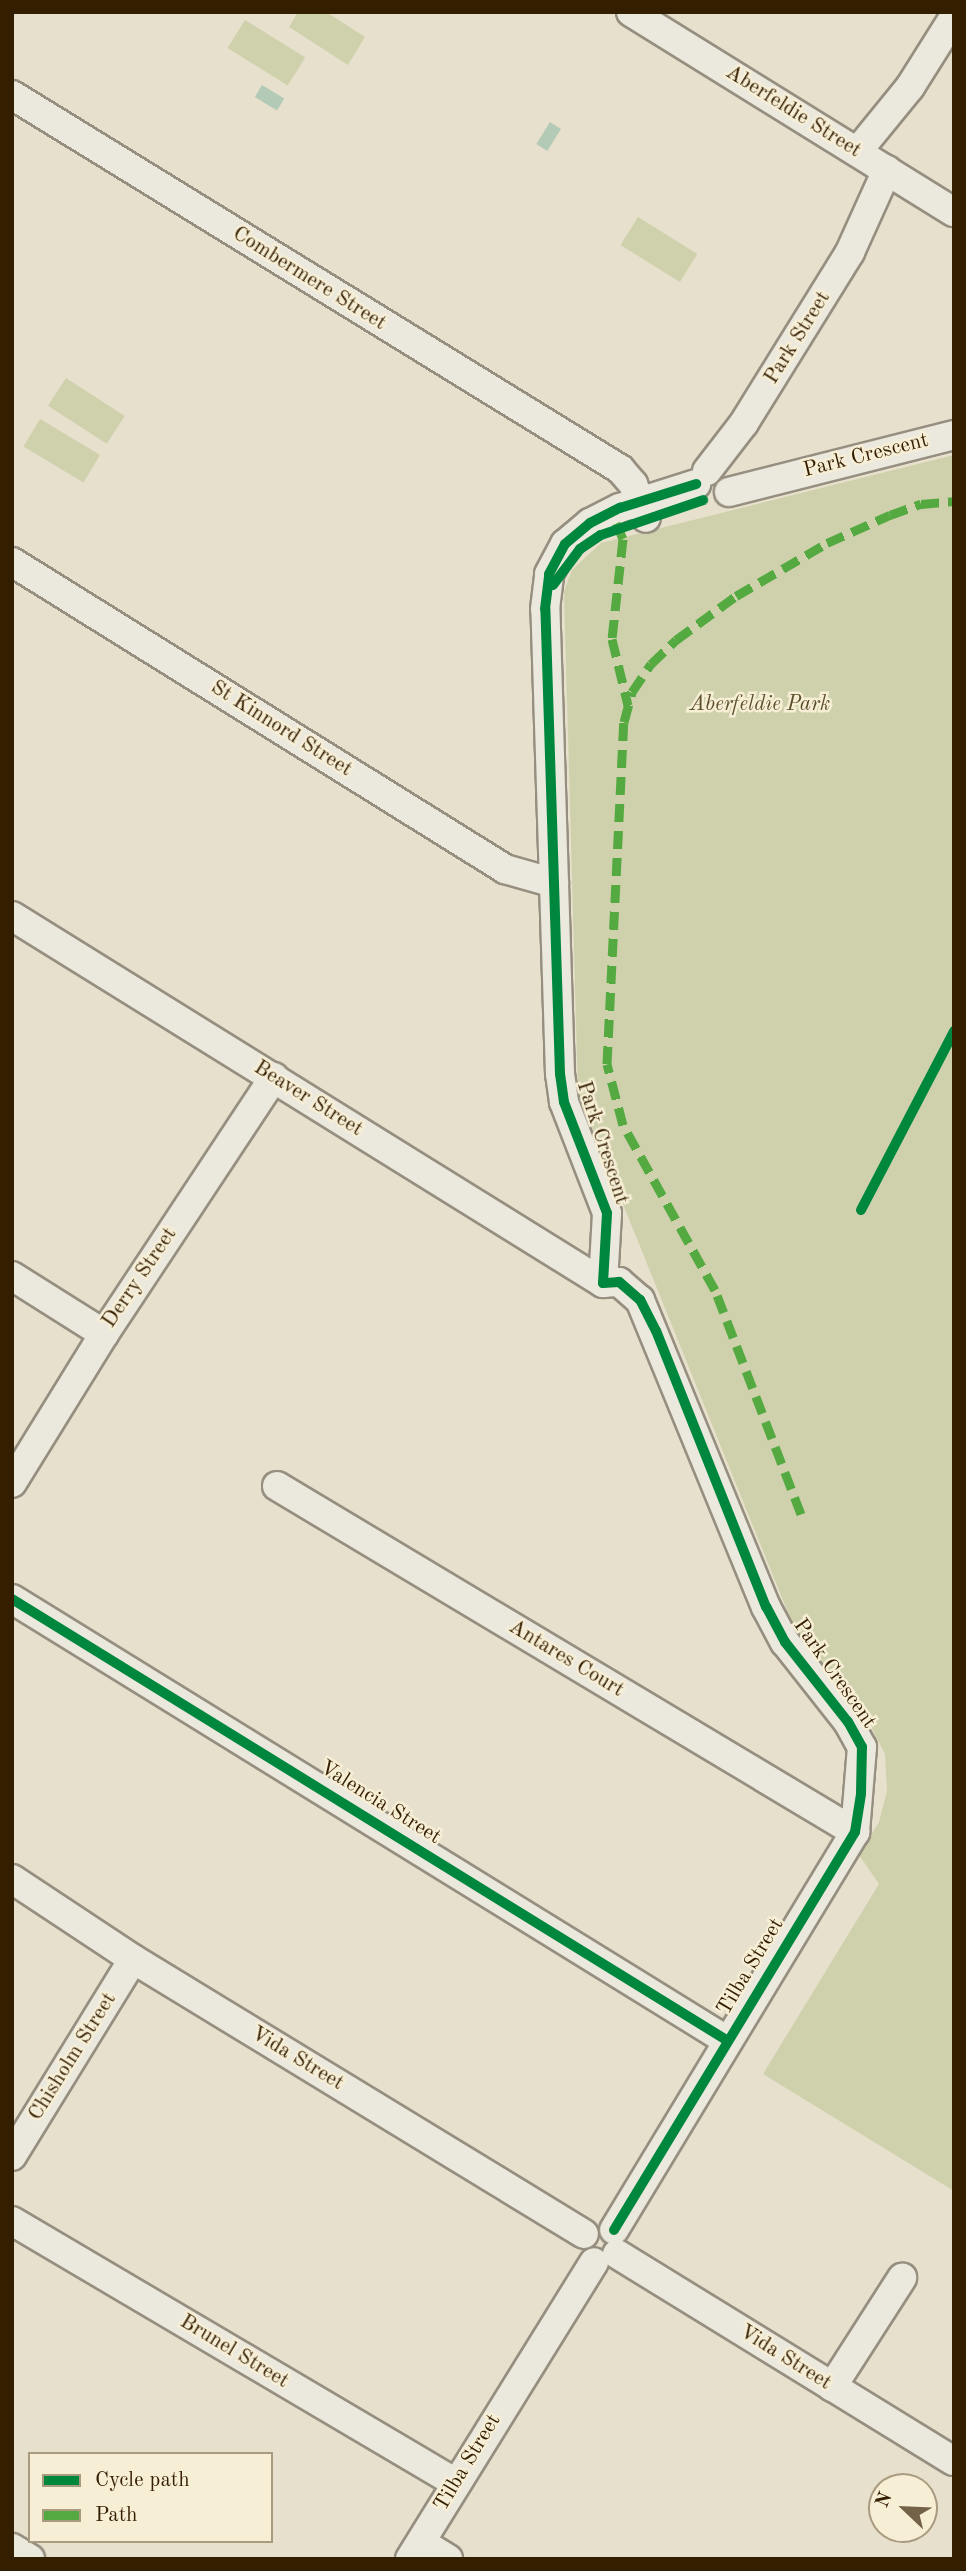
<!DOCTYPE html>
<style>
body{margin:0}
#map{position:relative;width:966px;height:2571px;overflow:hidden;background:#e7e0cc;font-family:"Old Standard TT",serif}
div>[style]{position:absolute}
.green>*{inset:0;background:#ced1ac;transform-origin:0 0}
.water>*{inset:0;background:#b3cab6;transform-origin:0 0}
.roads{filter:drop-shadow(2px 0 #968f80) drop-shadow(-2px 0 #968f80) drop-shadow(0 2px #968f80) drop-shadow(0 -2px #968f80)}
.minor>*{height:28px;margin:-14px;padding:0 14px;transform-origin:14px;border-radius:14px;background:#ebe8de}
.quiet>*{height:9px;margin-top:-4.5px;transform-origin:0;background:repeating-linear-gradient(90deg,#54aa40 0 18px,transparent 0 27px)}
.cycleway>*{height:10px;margin:-5px;padding:0 5px;transform-origin:5px;border-radius:5px;background:#00873e}
span{translate:-50% -50%;white-space:nowrap;text-align:center;line-height:1.15;-webkit-text-stroke:5px #f7eed6;paint-order:stroke}
.street-label{font-size:21px;color:#341e00}
.park-label{font-size:21px;color:#5c502c;font-style:italic}
.frame{position:absolute;inset:0;border:14px solid #341e00;pointer-events:none}
.legend{position:absolute;left:28px;top:2452px;width:245px;height:91px;box-sizing:border-box;background:#f7eed6;border:2px solid #a99b80;margin:0;padding:9px 12px;list-style:none;font-size:21px;color:#341e00}
.legend li{display:flex;align-items:center;gap:14px;height:35px}
.legend b{width:35px;border:2px solid #a99b80}
.north{position:absolute;left:868px;top:2473px;width:70px;height:70px;box-sizing:border-box;background:#f7eed6;border:2px solid #a99b80;border-radius:50%;rotate:293deg;font-size:19px;font-weight:700;line-height:28px;text-align:center;color:#341e00}
.north::after{content:'';display:block;margin:auto;width:24px;height:32px;background:#736247;clip-path:polygon(50% 0,100% 100%,50% 72%,0 100%)}
</style>
<div id="map">
<div class="green">
<i style="clip-path:polygon(298px 12px,326px 12px,365px 37px,348px 65px,289px 27px)"></i>
<i style="left:245px;top:20px;width:71px;height:33px;rotate:32deg"></i>
<i style="left:638px;top:217px;width:70px;height:33px;rotate:32deg"></i>
<i style="left:66px;top:378px;width:70px;height:33px;rotate:33deg"></i>
<i style="left:40px;top:419px;width:70px;height:32px;rotate:31deg"></i>
<i style="clip-path:polygon(954px 455px,954px 2191px,763px 2074px,879px 1884px,859px 1855px,879px 1822px,887px 1791px,885px 1754px,867px 1719px,795px 1630px,578px 1093px,564px 591px,572px 570px,601px 543px)"></i>
</div>
<div class="water">
<i style="left:262px;top:85px;width:26px;height:14px;rotate:31deg"></i>
<i style="left:550px;top:122px;width:13px;height:26px;rotate:32deg"></i>
</div>
<div class="roads">
<div class="minor">
<i style="left:631px;top:12px;width:380px;rotate:31.8deg"></i>
<i style="left:12px;top:95px;width:714px;rotate:31.6deg"></i>
<i style="left:620px;top:469px;width:20px;rotate:49deg"></i>
<i style="left:633px;top:484px;width:36px;rotate:69deg"></i>
<i style="left:857px;top:152px;width:84px;rotate:-50.8deg"></i>
<i style="left:910px;top:87px;width:83px;rotate:-57.8deg"></i>
<i style="left:707px;top:471px;width:61px;rotate:-52.4deg"></i>
<i style="left:744px;top:423px;width:201px;rotate:-58.2deg"></i>
<i style="left:850px;top:252px;width:90px;rotate:-65.7deg"></i>
<i style="left:729px;top:492px;width:232px;rotate:-14.2deg"></i>
<i style="left:12px;top:562px;width:581px;rotate:31.91deg"></i>
<i style="left:505px;top:869px;width:51px;rotate:15.9deg"></i>
<i style="left:12px;top:916px;width:696px;rotate:31.84deg"></i>
<i style="left:12px;top:1276px;width:109px;rotate:32.2deg"></i>
<i style="left:603px;top:1283px;width:16px;rotate:-4deg"></i>
<i style="left:619px;top:1282px;width:28px;rotate:41deg"></i>
<i style="left:640px;top:1300px;width:332px;rotate:67.7deg"></i>
<i style="left:766px;top:1607px;width:40px;rotate:62deg"></i>
<i style="left:785px;top:1642px;width:102px;rotate:51.8deg"></i>
<i style="left:848px;top:1722px;width:29px;rotate:61deg"></i>
<i style="left:862px;top:1747px;width:85px;rotate:94.7deg"></i>
<i style="left:855px;top:1832px;width:465px;rotate:121.2deg"></i>
<i style="left:603px;top:1283px;width:70px;rotate:-86.7deg"></i>
<i style="left:607px;top:1213px;width:119px;rotate:-111.2deg"></i>
<i style="left:564px;top:1102px;width:28px;rotate:-98deg"></i>
<i style="left:560px;top:1074px;width:465px;rotate:-91.8deg"></i>
<i style="left:545px;top:609px;width:35px;rotate:-83deg"></i>
<i style="left:549px;top:574px;width:34px;rotate:-62deg"></i>
<i style="left:565px;top:544px;width:33px;rotate:-40deg"></i>
<i style="left:590px;top:523px;width:34px;rotate:-27deg"></i>
<i style="left:620px;top:508px;width:80px;rotate:-17.5deg"></i>
<i style="left:12px;top:1483px;width:175px;rotate:-58.3deg"></i>
<i style="left:104px;top:1334px;width:308px;rotate:-56.5deg"></i>
<i style="left:277px;top:1486px;width:674px;rotate:30.91deg"></i>
<i style="left:12px;top:1599px;width:841px;rotate:31.69deg"></i>
<i style="left:12px;top:1879px;width:145px;rotate:33.5deg"></i>
<i style="left:133px;top:1959px;width:528px;rotate:31.37deg"></i>
<i style="left:12px;top:2156px;width:231px;rotate:-58.4deg"></i>
<i style="left:12px;top:2221px;width:516px;rotate:30.54deg"></i>
<i style="left:617px;top:2254px;width:395px;rotate:31.6deg"></i>
<i style="left:832px;top:2387px;width:130px;rotate:-57.3deg"></i>
<i style="left:421px;top:2542px;width:32px;rotate:32deg"></i>
<i style="left:12px;top:2548px;width:21px;rotate:31deg"></i>
<i style="left:410px;top:2559px;width:349px;rotate:-58.2deg"></i>
</div>
</div>
<div class="quiet">
<i style="left:616px;top:523px;width:17px;rotate:66deg"></i>
<i style="left:623px;top:539px;width:101px;rotate:96.3deg"></i>
<i style="left:612px;top:639px;width:68px;rotate:76.4deg"></i>
<i style="left:801px;top:1514px;width:240px;rotate:-111deg"></i>
<i style="left:715px;top:1290px;width:189px;rotate:-119.1deg"></i>
<i style="left:623px;top:1125px;width:63px;rotate:-104.7deg"></i>
<i style="left:607px;top:1064px;width:342px;rotate:-87.2deg"></i>
<i style="left:624px;top:722px;width:31px;rotate:-75deg"></i>
<i style="left:632px;top:692px;width:34px;rotate:-56deg"></i>
<i style="left:651px;top:664px;width:35px;rotate:-44deg"></i>
<i style="left:676px;top:640px;width:74px;rotate:-36.3deg"></i>
<i style="left:736px;top:596px;width:105px;rotate:-30.2deg"></i>
<i style="left:827px;top:543px;width:69px;rotate:-24deg"></i>
<i style="left:890px;top:515px;width:33px;rotate:-20deg"></i>
<i style="left:921px;top:504px;width:33px;rotate:-5deg"></i>
</div>
<div class="cycleway">
<i style="left:553px;top:585px;width:45px;rotate:-53.1deg"></i>
<i style="left:580px;top:549px;width:25px;rotate:-34deg"></i>
<i style="left:601px;top:535px;width:108px;rotate:-18.9deg"></i>
<i style="left:861px;top:1210px;width:202px;rotate:-62.5deg"></i>
<i style="left:12px;top:1599px;width:841px;rotate:31.69deg"></i>
<i style="left:614px;top:2230px;width:465px;rotate:-58.8deg"></i>
<i style="left:855px;top:1832px;width:39px;rotate:-81deg"></i>
<i style="left:861px;top:1793px;width:46px;rotate:-88.8deg"></i>
<i style="left:862px;top:1747px;width:29px;rotate:-119deg"></i>
<i style="left:848px;top:1722px;width:102px;rotate:-128.2deg"></i>
<i style="left:785px;top:1642px;width:40px;rotate:-118deg"></i>
<i style="left:766px;top:1607px;width:297px;rotate:-111.7deg"></i>
<i style="left:656px;top:1331px;width:35px;rotate:-117deg"></i>
<i style="left:640px;top:1300px;width:28px;rotate:-139deg"></i>
<i style="left:619px;top:1282px;width:16px;rotate:176deg"></i>
<i style="left:603px;top:1283px;width:70px;rotate:-86.7deg"></i>
<i style="left:607px;top:1213px;width:119px;rotate:-111.2deg"></i>
<i style="left:564px;top:1102px;width:28px;rotate:-98deg"></i>
<i style="left:560px;top:1074px;width:465px;rotate:-91.8deg"></i>
<i style="left:545px;top:609px;width:35px;rotate:-83deg"></i>
<i style="left:549px;top:574px;width:34px;rotate:-62deg"></i>
<i style="left:565px;top:544px;width:33px;rotate:-40deg"></i>
<i style="left:590px;top:523px;width:34px;rotate:-27deg"></i>
<i style="left:620px;top:508px;width:80px;rotate:-17.5deg"></i>
</div>
<div class="street-label">
<span style="left:793px;top:112px;rotate:32deg">Aberfeldie Street</span>
<span style="left:309px;top:279px;rotate:32deg">Combermere Street</span>
<span style="left:798px;top:338px;rotate:-58deg">Park Street</span>
<span style="left:866px;top:456px;rotate:-14deg">Park Crescent</span>
<span style="left:281px;top:729px;rotate:32deg">St Kinnord Street</span>
<span style="left:308px;top:1099px;rotate:32deg">Beaver Street</span>
<span style="left:602px;top:1143px;rotate:72deg">Park Crescent</span>
<span style="left:140px;top:1278px;rotate:-56deg">Derry Street</span>
<span style="left:566px;top:1659px;rotate:31deg">Antares Court</span>
<span style="left:834px;top:1674px;rotate:55deg">Park Crescent</span>
<span style="left:380px;top:1803px;rotate:32deg">Valencia Street</span>
<span style="left:751px;top:1967px;rotate:-59deg">Tilba Street</span>
<span style="left:73px;top:2057px;rotate:-58deg">Chisholm Street</span>
<span style="left:297px;top:2059px;rotate:31deg">Vida Street</span>
<span style="left:234px;top:2352px;rotate:31deg">Brunel Street</span>
<span style="left:785px;top:2358px;rotate:32deg">Vida Street</span>
<span style="left:468px;top:2463px;rotate:-59deg">Tilba Street</span>
</div>
<div class="park-label">
<span style="left:760px;top:705px">Aberfeldie Park</span>
</div>
<div class="frame"></div>
<ul class="legend">
<li><b style="height:9px;background:#00873e"></b>Cycle path</li>
<li><b style="height:9px;background:#54aa40"></b>Path</li>
</ul>
<div class="north">N</div>
</div>
